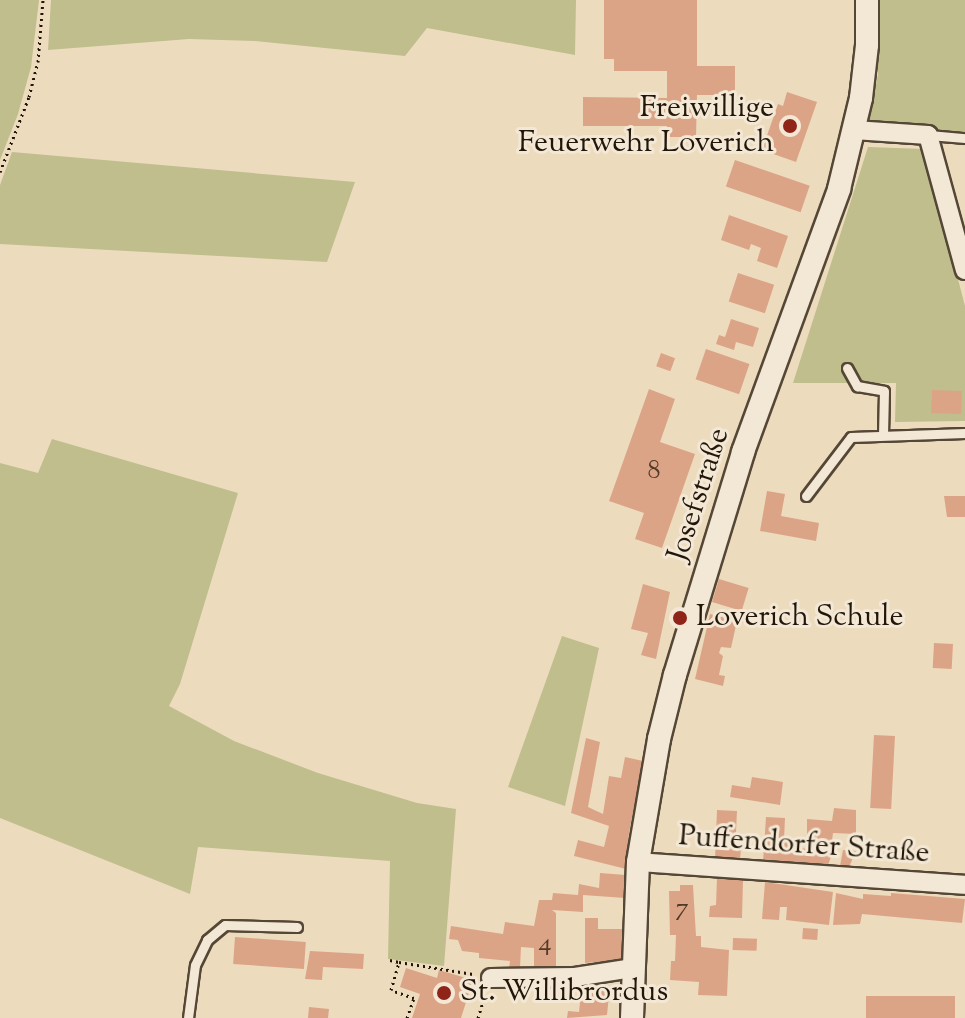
<!DOCTYPE html>
<meta charset="utf-8">
<style>
body{margin:0}
#map{position:relative;width:965px;height:1018px;overflow:hidden;background:#eddbbe;font-family:"Sorts Mill Goudy",serif}
div>[style]{position:absolute}
.green>*{inset:0;background:#bfbe8c}
.building>*{inset:0;background:#dca486;transform-origin:0 0}
.path>*{height:3px;margin-top:-1.5px;transform-origin:0;background:repeating-linear-gradient(90deg,#221609 0 2px,transparent 0 6px)}
.roads{filter:drop-shadow(2px 0 #554736) drop-shadow(-2px 0 #554736) drop-shadow(0 2px #554736) drop-shadow(0 -2px #554736)}
.service>*{height:9px;margin:-4.5px;padding:0 4.5px;transform-origin:4.5px;border-radius:4.5px;background:#f3e8d5}
.minor>*{height:18px;margin:-9px;padding:0 9px;transform-origin:9px;border-radius:9px;background:#f3e8d5}
.tertiary>*{height:22px;margin:-11px;padding:0 11px;transform-origin:11px;border-radius:11px;background:#f3e8d5}
.dots>*{width:22px;height:22px;translate:-50% -50%;box-sizing:border-box;border:4px solid #f3e8d5;border-radius:50%}
span{translate:-50% -50%;white-space:nowrap;text-align:center;line-height:1.15;-webkit-text-stroke:6px #f3e8d5;paint-order:stroke}
.number-label{font-size:26px;color:#503a28}
.number-label span{-webkit-text-stroke-width:0}
.poi-label{font-size:30px;color:#221609}
.right{translate:-100% -50%;text-align:right}
.left{translate:0 -50%;text-align:left}
.street-label{font-size:30px;color:#221609}
</style>
<div id="map">
<div class="green">
<i style="clip-path:polygon(0 0,39px 0,31px 67px,18px 114px,0 160px)"></i>
<i style="clip-path:polygon(51px 0,576px 0,575px 55px,427px 28px,405px 56px,255px 41px,189px 39px,48px 50px)"></i>
<i style="clip-path:polygon(878px 0,965px 0,965px 134px,867px 126px,878px 75px)"></i>
<i style="clip-path:polygon(868px 147px,924px 149px,965px 306px,965px 421px,895px 422px,896px 383px,793px 383px)"></i>
<i style="clip-path:polygon(12px 152px,355px 182px,327px 262px,0 244px,0 185px)"></i>
<i style="clip-path:polygon(52px 439px,238px 493px,180px 684px,169px 706px,234px 741px,318px 773px,417px 803px,456px 809px,444px 966px,388px 959px,390px 861px,198px 847px,190px 894px,0 818px,0 463px,38px 473px)"></i>
<i style="clip-path:polygon(562px 636px,599px 648px,565px 806px,508px 787px)"></i>
</div>
<div class="building">
<i style="clip-path:polygon(604px 0,697px 0,697px 66px,735px 66px,735px 95px,697px 95px,696px 137px,667px 137px,667px 126px,583px 126px,583px 97px,667px 98px,667px 71px,614px 71px,614px 59px,604px 59px)"></i>
<i style="clip-path:polygon(787px 92px,817px 102px,796px 162px,762px 150px,778px 104px,783px 106px)"></i>
<i style="left:735px;top:160px;width:79px;height:28px;rotate:19deg"></i>
<i style="clip-path:polygon(729px 215px,788px 236px,777px 268px,757px 261px,761px 248px,751px 244px,749px 250px,721px 240px)"></i>
<i style="left:738px;top:273px;width:38px;height:30px;rotate:18deg"></i>
<i style="clip-path:polygon(731px 319px,759px 328px,753px 347px,736px 342px,734px 350px,716px 344px,719px 335px,725px 337px)"></i>
<i style="left:706px;top:349px;width:46px;height:32px;rotate:19deg"></i>
<i style="left:661px;top:353px;width:15px;height:14px;rotate:20deg"></i>
<i style="clip-path:polygon(649px 389px,675px 399px,660px 442px,695px 454px,662px 548px,635px 539px,644px 513px,609px 501px)"></i>
<i style="left:932px;top:390px;width:30px;height:23px;rotate:2deg"></i>
<i style="clip-path:polygon(767px 491px,785px 494px,781px 516px,819px 523px,816px 541px,760px 531px)"></i>
<i style="clip-path:polygon(944px 496px,965px 496px,965px 517px,947px 517px)"></i>
<i style="left:719px;top:579px;width:31px;height:24px;rotate:17deg"></i>
<i style="clip-path:polygon(643px 584px,670px 592px,656px 659px,641px 655px,648px 633px,631px 629px)"></i>
<i style="clip-path:polygon(735px 613px,745px 614px,743px 623px,737px 621px,731px 648px,721px 647px,719px 653px,723px 656px,719px 675px,725px 676px,723px 686px,695px 679px,710px 614px,733px 620px)"></i>
<i style="left:934px;top:643px;width:19px;height:25px;rotate:3deg"></i>
<i style="left:874px;top:735px;width:21px;height:73px;rotate:3deg"></i>
<i style="clip-path:polygon(586px 738px,600px 742px,588px 807px,603px 814px,609px 776px,621px 778px,625px 757px,643px 761px,629px 833px,626px 869px,574px 856px,578px 840px,604px 847px,609px 826px,571px 813px)"></i>
<i style="clip-path:polygon(752px 777px,783px 782px,780px 805px,730px 797px,732px 785px,750px 788px)"></i>
<i style="clip-path:polygon(834px 808px,856px 810px,856px 834px,833px 833px,832px 841px,807px 840px,807px 819px,832px 821px)"></i>
<i style="clip-path:polygon(717px 810px,737px 811px,736px 832px,742px 833px,740px 861px,715px 860px)"></i>
<i style="clip-path:polygon(766px 817px,785px 818px,784px 840px,799px 841px,798px 848px,810px 849px,810px 852px,832px 854px,828px 865px,763px 862px)"></i>
<i style="clip-path:polygon(843px 850px,856px 851px,849px 867px,840px 866px)"></i>
<i style="clip-path:polygon(600px 873px,626px 875px,625px 898px,583px 895px,583px 912px,552px 910px,556px 913px,556px 966px,534px 968px,534px 948px,521px 947px,520px 968px,509px 968px,510px 961px,479px 958px,479px 953px,462px 951px,458px 940px,449px 939px,451px 926px,503px 934px,505px 922px,534px 926px,539px 900px,552px 900px,553px 893px,578px 895px,579px 884px,599px 888px)"></i>
<i style="clip-path:polygon(717px 878px,743px 880px,742px 918px,709px 917px,710px 906px,716px 905px)"></i>
<i style="clip-path:polygon(765px 882px,833px 892px,829px 925px,786px 920px,787px 907px,780px 907px,779px 920px,762px 919px)"></i>
<i style="clip-path:polygon(680px 885px,693px 885px,696px 936px,701px 936px,701px 947px,729px 950px,727px 996px,698px 995px,699px 982px,670px 980px,671px 961px,675px 961px,676px 935px,670px 935px,669px 891px,680px 891px)"></i>
<i style="clip-path:polygon(836px 893px,863px 899px,863px 894px,891px 896px,891px 893px,965px 899px,962px 923px,862px 914px,860px 924px,833px 925px)"></i>
<i style="clip-path:polygon(585px 918px,598px 918px,598px 929px,623px 929px,621px 960px,585px 963px)"></i>
<i style="left:803px;top:928px;width:15px;height:11px;rotate:4deg"></i>
<i style="left:235px;top:937px;width:71px;height:27px;rotate:4deg"></i>
<i style="left:733px;top:938px;width:24px;height:12px;rotate:2deg"></i>
<i style="clip-path:polygon(310px 951px,364px 954px,363px 969px,323px 967px,322px 980px,305px 979px)"></i>
<i style="clip-path:polygon(406px 968px,437px 978px,439px 970px,473px 980px,461px 1018px,412px 1018px,420px 994px,400px 987px)"></i>
<i style="clip-path:polygon(582px 983px,610px 986px,607px 1015px,567px 1018px,568px 1011px,579px 1012px)"></i>
<i style="left:866px;top:996px;width:89px;height:22px"></i>
<i style="clip-path:polygon(309px 1007px,329px 1009px,328px 1018px,308px 1018px)"></i>
</div>
<div class="path">
<i style="left:0;top:172px;width:80px;rotate:-68.9deg"></i>
<i style="left:29px;top:97px;width:36px;rotate:-76deg"></i>
<i style="left:38px;top:62px;width:62px;rotate:-85.4deg"></i>
<i style="left:390px;top:960px;width:9px;rotate:13deg"></i>
<i style="left:407px;top:1018px;width:21px;rotate:-71deg"></i>
<i style="left:414px;top:998px;width:24px;rotate:-161deg"></i>
<i style="left:391px;top:990px;width:29px;rotate:-74deg"></i>
<i style="left:399px;top:962px;width:75px;rotate:9.2deg"></i>
<i style="left:478px;top:1018px;width:24px;rotate:-73deg"></i>
</div>
<div class="roads">
<div class="service">
<i style="left:929px;top:135px;width:36px;rotate:5deg"></i>
<i style="left:847px;top:368px;width:21px;rotate:61deg"></i>
<i style="left:857px;top:386px;width:27px;rotate:10deg"></i>
<i style="left:884px;top:391px;width:44px;rotate:91.3deg"></i>
<i style="left:806px;top:496px;width:74px;rotate:-52.7deg"></i>
<i style="left:851px;top:437px;width:114px;rotate:-2deg"></i>
<i style="left:188px;top:1018px;width:53px;rotate:-82.5deg"></i>
<i style="left:195px;top:965px;width:28px;rotate:-64deg"></i>
<i style="left:207px;top:940px;width:23px;rotate:-40deg"></i>
<i style="left:225px;top:925px;width:72px;rotate:1.6deg"></i>
</div>
<div class="minor">
<i style="left:854px;top:130px;width:74px;rotate:3.9deg"></i>
<i style="left:928px;top:135px;width:140px;rotate:74.7deg"></i>
<i style="left:638px;top:862px;width:328px;rotate:4deg"></i>
<i style="left:491px;top:978px;width:84px;rotate:-0.7deg"></i>
<i style="left:575px;top:977px;width:59px;rotate:-8.8deg"></i>
</div>
<div class="tertiary">
<i style="left:632px;top:1018px;width:156px;rotate:-87.8deg"></i>
<i style="left:638px;top:862px;width:125px;rotate:-80.3deg"></i>
<i style="left:659px;top:739px;width:66px;rotate:-76deg"></i>
<i style="left:675px;top:675px;width:233px;rotate:-73deg"></i>
<i style="left:743px;top:452px;width:280px;rotate:-69.9deg"></i>
<i style="left:839px;top:189px;width:94px;rotate:-76.4deg"></i>
<i style="left:861px;top:98px;width:53px;rotate:-83.5deg"></i>
<i style="left:867px;top:45px;width:45px;rotate:-90deg"></i>
</div>
</div>
<div class="dots">
<i style="left:790px;top:126px;background:#8f2418"></i>
<i style="left:680px;top:618px;background:#8f2418"></i>
<i style="left:444px;top:993px;background:#8f2418"></i>
</div>
<div class="number-label">
<span style="left:654px;top:472px">8</span>
<span style="left:682px;top:909px">7</span>
<span style="left:545px;top:944px">4</span>
</div>
<div class="poi-label">
<span class="right" style="left:774px;top:126px">Freiwillige<br>Feuerwehr Loverich</span>
<span class="left" style="left:696px;top:618px">Loverich Schule</span>
<span class="left" style="left:460px;top:993px">St. Willibrordus</span>
</div>
<div class="street-label">
<span style="left:700px;top:495px;rotate:-72deg">Josefstraße</span>
<span style="left:804px;top:846px;rotate:4deg">Puffendorfer Straße</span>
</div>
</div>
